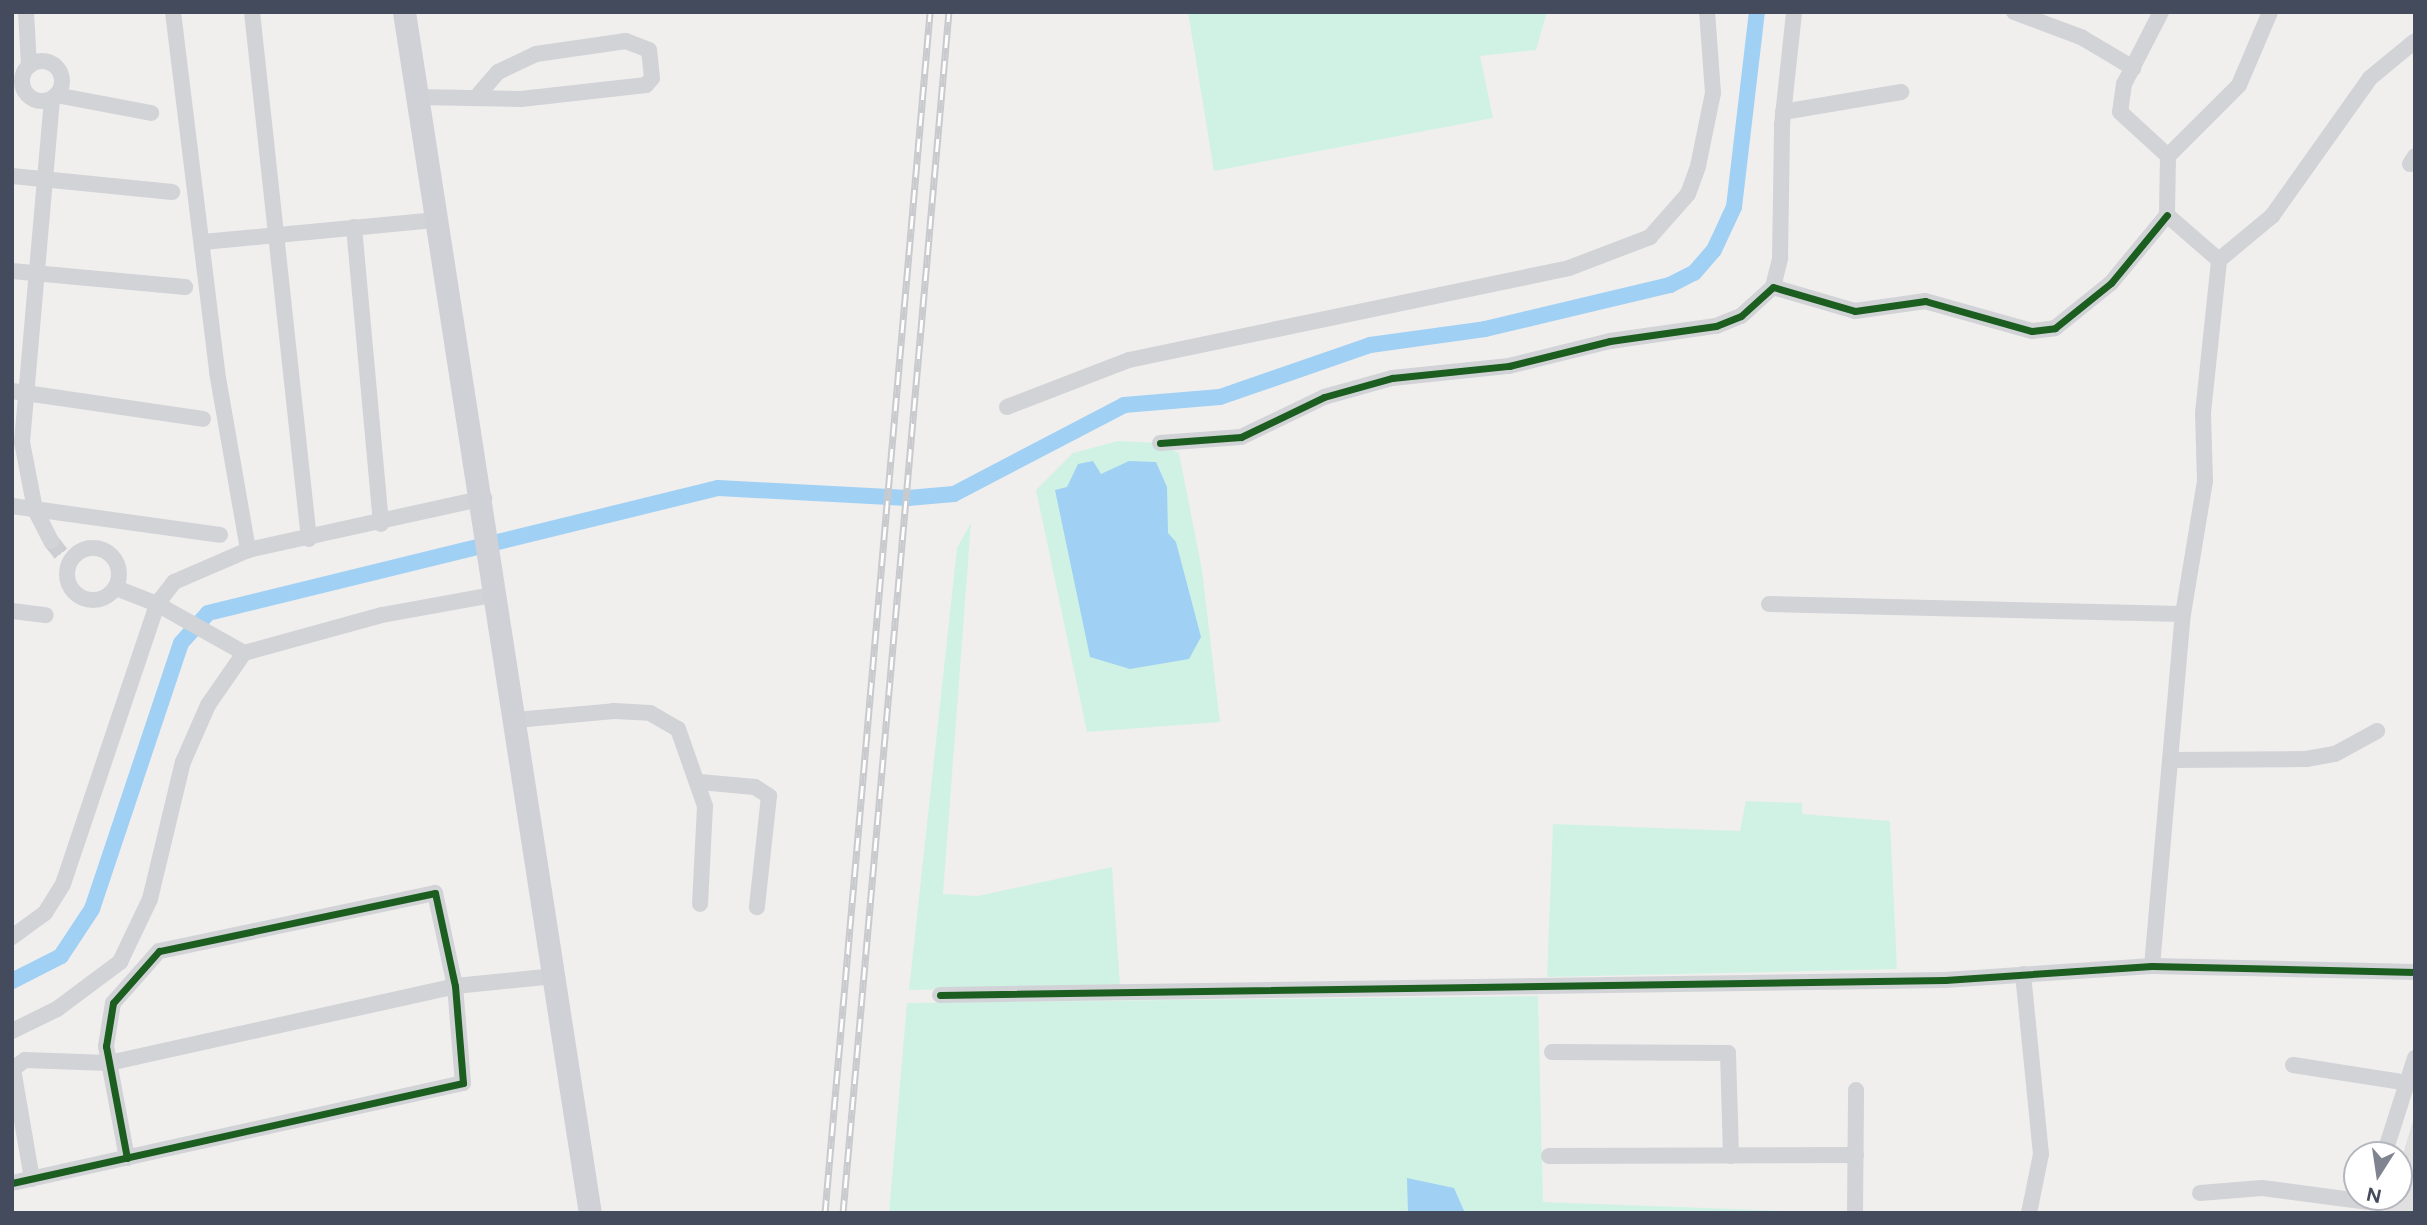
<!DOCTYPE html>
<style>
body{margin:0}
#map{position:relative;width:2427px;height:1225px;overflow:hidden;background:#f0efee;font-family:Figtree,sans-serif}
div>[style]{position:absolute}
.education>*{inset:0;background:#e1e0e1}
.green>*{inset:0;background:#d0f2e4}
.water>*{inset:0;background:#a0d0f4}
.canal>*{height:16px;margin:-8px;padding:0 8px;transform-origin:8px;border-radius:8px;background:#a0d0f4}
.minor-tunnel>*{height:16px;margin-top:-8px;transform-origin:0;background:repeating-linear-gradient(90deg,#cdced1 0 16px,transparent 0 24px)}
.minor>*{height:16px;margin:-8px;padding:0 8px;transform-origin:8px;border-radius:8px;background:#d1d3d7}
.minor>.ring{margin:-8px;padding:0;box-sizing:content-box;background:none;border:16px solid #d1d3d7;border-radius:50%}
.secondary>*{height:23px;margin:-11.5px;padding:0 11.5px;transform-origin:11.5px;border-radius:11.5px;background:#d0d1d6}
.rail>*{height:7px;margin-top:-3.5px;transform-origin:0;background:repeating-linear-gradient(90deg,#fff 0 13px,#c9cacd 0 26px);box-sizing:border-box;border-block:2px solid #c9cacd}
.cycleway>*{height:7px;margin:-3.5px;padding:0 3.5px;transform-origin:3.5px;border-radius:3.5px;background:#1b5e20}
span{translate:-50% -50%;white-space:nowrap;text-align:center;line-height:1.15;-webkit-text-stroke:5px #fff;paint-order:stroke}
.frame{position:absolute;inset:0;border:14px solid #434b5d;pointer-events:none}
.north{position:absolute;left:2343px;top:1141px;width:70px;height:70px;box-sizing:border-box;background:#fff;border:2px solid #b4b7be;border-radius:50%;rotate:192deg;font-size:19px;font-weight:700;line-height:28px;text-align:center;color:#434b5d}
.north::after{content:'';display:block;margin:auto;width:24px;height:32px;background:#808490;clip-path:polygon(50% 0,100% 100%,50% 72%,0 100%)}
</style>
<div id="map">
<div class="education">
<i style="clip-path:polygon(2415px 1114px,2415px 1213px,2385px 1213px,2390px 1197px,2399px 1197px,2399px 1167px)"></i>
</div>
<div class="green">
<i style="clip-path:polygon(1188px 12px,1547px 12px,1536px 50px,1480px 56px,1493px 118px,1214px 171px)"></i>
<i style="clip-path:polygon(1118px 441px,1160px 443px,1179px 453px,1202px 570px,1220px 722px,1087px 732px,1036px 490px,1073px 453px)"></i>
<i style="clip-path:polygon(971px 523px,943px 894px,978px 896px,1112px 867px,1120px 985px,909px 990px,957px 548px)"></i>
<i style="clip-path:polygon(1746px 801px,1802px 803px,1802px 814px,1890px 821px,1897px 969px,1547px 977px,1553px 824px,1740px 831px)"></i>
<i style="clip-path:polygon(1538px 996px,1543px 1202px,1843px 1213px,889px 1213px,907px 1003px)"></i>
</div>
<div class="water">
<i style="clip-path:polygon(1093px 461px,1101px 474px,1129px 461px,1156px 462px,1167px 487px,1168px 533px,1176px 542px,1201px 637px,1189px 659px,1130px 669px,1090px 657px,1055px 490px,1067px 487px,1078px 464px)"></i>
<i style="clip-path:polygon(1407px 1178px,1454px 1188px,1465px 1213px,1408px 1213px)"></i>
</div>
<div class="canal">
<i style="left:12px;top:981px;width:55px;rotate:-27deg"></i>
<i style="left:61px;top:956px;width:56px;rotate:-56.6deg"></i>
<i style="left:92px;top:909px;width:280px;rotate:-71.5deg"></i>
<i style="left:181px;top:643px;width:40px;rotate:-48deg"></i>
<i style="left:208px;top:613px;width:525px;rotate:-13.77deg"></i>
<i style="left:718px;top:488px;width:190px;rotate:3deg"></i>
<i style="left:908px;top:498px;width:46px;rotate:-5deg"></i>
<i style="left:954px;top:494px;width:192px;rotate:-27.6deg"></i>
<i style="left:1124px;top:405px;width:96px;rotate:-4.8deg"></i>
<i style="left:1220px;top:397px;width:159px;rotate:-19.1deg"></i>
<i style="left:1370px;top:345px;width:116px;rotate:-7.9deg"></i>
<i style="left:1485px;top:329px;width:190px;rotate:-13.4deg"></i>
<i style="left:1670px;top:285px;width:27px;rotate:-27deg"></i>
<i style="left:1694px;top:273px;width:30px;rotate:-49deg"></i>
<i style="left:1714px;top:250px;width:47px;rotate:-65.1deg"></i>
<i style="left:1734px;top:207px;width:196px;rotate:-83.3deg"></i>
</div>
<div class="minor-tunnel">
<i style="left:51px;top:541px;width:18px;rotate:52deg"></i>
</div>
<div class="minor">
<i style="left:26px;top:12px;width:54px;rotate:86.8deg"></i>
<i style="left:173px;top:12px;width:363px;rotate:83deg"></i>
<i style="left:217px;top:372px;width:181px;rotate:80.1deg"></i>
<i style="left:252px;top:12px;width:530px;rotate:83.83deg"></i>
<i style="left:2014px;top:12px;width:72px;rotate:20.5deg"></i>
<i style="left:2081px;top:37px;width:61px;rotate:30.8deg"></i>
<i style="left:2161px;top:12px;width:81px;rotate:117.2deg"></i>
<i style="left:2124px;top:84px;width:28px;rotate:98deg"></i>
<i style="left:2120px;top:112px;width:65px;rotate:42.5deg"></i>
<i style="left:2168px;top:156px;width:59px;rotate:91deg"></i>
<i style="left:2167px;top:215px;width:69px;rotate:40.9deg"></i>
<i class="ring" style="left:22px;top:61px;width:24px;height:24px"></i>
<i style="left:56px;top:95px;width:97px;rotate:10.7deg"></i>
<i style="left:417px;top:97px;width:104px;rotate:1.1deg"></i>
<i style="left:521px;top:99px;width:126px;rotate:-6.4deg"></i>
<i style="left:646px;top:85px;width:9px;rotate:-49deg"></i>
<i style="left:652px;top:78px;width:28px;rotate:-96deg"></i>
<i style="left:649px;top:50px;width:25px;rotate:-159deg"></i>
<i style="left:626px;top:41px;width:91px;rotate:171.8deg"></i>
<i style="left:536px;top:54px;width:42px;rotate:154.7deg"></i>
<i style="left:498px;top:72px;width:28px;rotate:131deg"></i>
<i style="left:1783px;top:112px;width:120px;rotate:-9.6deg"></i>
<i style="left:2168px;top:156px;width:100px;rotate:-45deg"></i>
<i style="left:2239px;top:85px;width:79px;rotate:-67deg"></i>
<i style="left:2410px;top:164px;width:9px;rotate:-58deg"></i>
<i style="left:12px;top:176px;width:161px;rotate:5.7deg"></i>
<i style="left:354px;top:227px;width:298px;rotate:84.8deg"></i>
<i style="left:203px;top:242px;width:235px;rotate:-5.4deg"></i>
<i style="left:2219px;top:260px;width:69px;rotate:-39.7deg"></i>
<i style="left:2272px;top:216px;width:169px;rotate:-54.6deg"></i>
<i style="left:2370px;top:78px;width:58px;rotate:-39.4deg"></i>
<i style="left:12px;top:271px;width:174px;rotate:5.3deg"></i>
<i style="left:1773px;top:287px;width:30px;rotate:-76deg"></i>
<i style="left:1780px;top:258px;width:133px;rotate:-89.1deg"></i>
<i style="left:1782px;top:125px;width:114px;rotate:-83.9deg"></i>
<i style="left:12px;top:391px;width:193px;rotate:8.3deg"></i>
<i style="left:1007px;top:407px;width:131px;rotate:-21.1deg"></i>
<i style="left:1129px;top:360px;width:450px;rotate:-11.8deg"></i>
<i style="left:1569px;top:268px;width:87px;rotate:-20.9deg"></i>
<i style="left:1650px;top:237px;width:57px;rotate:-48.5deg"></i>
<i style="left:1688px;top:194px;width:30px;rotate:-70deg"></i>
<i style="left:1698px;top:166px;width:75px;rotate:-78.4deg"></i>
<i style="left:1713px;top:93px;width:81px;rotate:-94.2deg"></i>
<i style="left:1160px;top:443px;width:81px;rotate:-4.2deg"></i>
<i style="left:1241px;top:437px;width:92px;rotate:-25.7deg"></i>
<i style="left:1324px;top:397px;width:71px;rotate:-15.6deg"></i>
<i style="left:1392px;top:378px;width:118px;rotate:-5.9deg"></i>
<i style="left:1509px;top:366px;width:104px;rotate:-13.9deg"></i>
<i style="left:1610px;top:341px;width:107px;rotate:-8.1deg"></i>
<i style="left:1716px;top:326px;width:27px;rotate:-22deg"></i>
<i style="left:1741px;top:316px;width:43px;rotate:-42.2deg"></i>
<i style="left:1773px;top:287px;width:85px;rotate:16.3deg"></i>
<i style="left:1855px;top:311px;width:71px;rotate:-8.1deg"></i>
<i style="left:1925px;top:301px;width:111px;rotate:15.7deg"></i>
<i style="left:2032px;top:331px;width:23px;rotate:-7deg"></i>
<i style="left:2055px;top:328px;width:72px;rotate:-38.8deg"></i>
<i style="left:2111px;top:283px;width:88px;rotate:-50.5deg"></i>
<i style="left:12px;top:506px;width:210px;rotate:7.9deg"></i>
<i style="left:51px;top:541px;width:36px;rotate:-117deg"></i>
<i style="left:35px;top:509px;width:68px;rotate:-101deg"></i>
<i style="left:22px;top:442px;width:345px;rotate:-85deg"></i>
<i class="ring" style="left:67px;top:548px;width:36px;height:36px"></i>
<i style="left:116px;top:588px;width:44px;rotate:21.3deg"></i>
<i style="left:157px;top:604px;width:100px;rotate:29.4deg"></i>
<i style="left:1769px;top:604px;width:414px;rotate:1.4deg"></i>
<i style="left:12px;top:611px;width:34px;rotate:7deg"></i>
<i style="left:516px;top:720px;width:98px;rotate:-5.2deg"></i>
<i style="left:614px;top:711px;width:36px;rotate:3deg"></i>
<i style="left:650px;top:713px;width:32px;rotate:30deg"></i>
<i style="left:678px;top:729px;width:82px;rotate:70.7deg"></i>
<i style="left:705px;top:806px;width:98px;rotate:92.9deg"></i>
<i style="left:2170px;top:760px;width:136px;rotate:-0.4deg"></i>
<i style="left:2306px;top:759px;width:29px;rotate:-10deg"></i>
<i style="left:2335px;top:754px;width:48px;rotate:-28.7deg"></i>
<i style="left:700px;top:782px;width:55px;rotate:5.2deg"></i>
<i style="left:755px;top:787px;width:17px;rotate:33deg"></i>
<i style="left:769px;top:796px;width:112px;rotate:96.2deg"></i>
<i style="left:12px;top:937px;width:41px;rotate:-36deg"></i>
<i style="left:45px;top:913px;width:34px;rotate:-58deg"></i>
<i style="left:63px;top:884px;width:295px;rotate:-71.4deg"></i>
<i style="left:157px;top:604px;width:28px;rotate:-52deg"></i>
<i style="left:174px;top:582px;width:81px;rotate:-23.4deg"></i>
<i style="left:248px;top:550px;width:242px;rotate:-12.4deg"></i>
<i style="left:2152px;top:966px;width:353px;rotate:-85deg"></i>
<i style="left:2183px;top:614px;width:135px;rotate:-80.6deg"></i>
<i style="left:2205px;top:481px;width:68px;rotate:-91.7deg"></i>
<i style="left:2203px;top:413px;width:154px;rotate:-84deg"></i>
<i style="left:2023px;top:974px;width:181px;rotate:84.3deg"></i>
<i style="left:2041px;top:1154px;width:60px;rotate:101.5deg"></i>
<i style="left:940px;top:995px;width:1005px;rotate:-0.86deg"></i>
<i style="left:1945px;top:980px;width:207px;rotate:-3.9deg"></i>
<i style="left:2152px;top:966px;width:263px;rotate:1.3deg"></i>
<i style="left:12px;top:1031px;width:50px;rotate:-26.1deg"></i>
<i style="left:57px;top:1009px;width:79px;rotate:-36.7deg"></i>
<i style="left:120px;top:962px;width:70px;rotate:-64.5deg"></i>
<i style="left:150px;top:899px;width:141px;rotate:-76.5deg"></i>
<i style="left:183px;top:762px;width:62px;rotate:-66.3deg"></i>
<i style="left:208px;top:705px;width:63px;rotate:-55.3deg"></i>
<i style="left:244px;top:653px;width:143px;rotate:-15.4deg"></i>
<i style="left:382px;top:615px;width:117px;rotate:-10.3deg"></i>
<i style="left:1552px;top:1052px;width:176px;rotate:0.3deg"></i>
<i style="left:1728px;top:1053px;width:103px;rotate:88.3deg"></i>
<i style="left:2293px;top:1065px;width:116px;rotate:8.9deg"></i>
<i style="left:2384px;top:1155px;width:102px;rotate:-72.3deg"></i>
<i style="left:1549px;top:1156px;width:307px;rotate:-0.2deg"></i>
<i style="left:32px;top:1179px;width:112px;rotate:-99.8deg"></i>
<i style="left:13px;top:1069px;width:15px;rotate:-37deg"></i>
<i style="left:25px;top:1060px;width:84px;rotate:2deg"></i>
<i style="left:109px;top:1063px;width:354px;rotate:-12.5deg"></i>
<i style="left:455px;top:986px;width:100px;rotate:-5.7deg"></i>
<i style="left:12px;top:1183px;width:462px;rotate:-12.5deg"></i>
<i style="left:463px;top:1083px;width:97px;rotate:-94.7deg"></i>
<i style="left:455px;top:986px;width:95px;rotate:-102.1deg"></i>
<i style="left:435px;top:893px;width:282px;rotate:168.1deg"></i>
<i style="left:159px;top:951px;width:69px;rotate:131.5deg"></i>
<i style="left:113px;top:1003px;width:44px;rotate:99.2deg"></i>
<i style="left:106px;top:1046px;width:114px;rotate:79.4deg"></i>
<i style="left:2200px;top:1193px;width:62px;rotate:-4.6deg"></i>
<i style="left:2262px;top:1188px;width:108px;rotate:7.5deg"></i>
<i style="left:1855px;top:1213px;width:123px;rotate:-89.5deg"></i>
</div>
<div class="secondary">
<i style="left:404px;top:12px;width:1215px;rotate:81.2deg"></i>
</div>
<div class="rail">
<i style="left:825px;top:1213px;width:1206px;rotate:-85deg"></i>
<i style="left:843px;top:1213px;width:1206px;rotate:-84.96deg"></i>
</div>
<div class="cycleway">
<i style="left:1160px;top:443px;width:81px;rotate:-4.2deg"></i>
<i style="left:1241px;top:437px;width:92px;rotate:-25.7deg"></i>
<i style="left:1324px;top:397px;width:71px;rotate:-15.6deg"></i>
<i style="left:1392px;top:378px;width:118px;rotate:-5.9deg"></i>
<i style="left:1509px;top:366px;width:104px;rotate:-13.9deg"></i>
<i style="left:1610px;top:341px;width:107px;rotate:-8.1deg"></i>
<i style="left:1716px;top:326px;width:27px;rotate:-22deg"></i>
<i style="left:1741px;top:316px;width:43px;rotate:-42.2deg"></i>
<i style="left:1773px;top:287px;width:85px;rotate:16.3deg"></i>
<i style="left:1855px;top:311px;width:71px;rotate:-8.1deg"></i>
<i style="left:1925px;top:301px;width:111px;rotate:15.7deg"></i>
<i style="left:2032px;top:331px;width:23px;rotate:-7deg"></i>
<i style="left:2055px;top:328px;width:72px;rotate:-38.8deg"></i>
<i style="left:2111px;top:283px;width:88px;rotate:-50.5deg"></i>
<i style="left:940px;top:995px;width:1005px;rotate:-0.86deg"></i>
<i style="left:1945px;top:980px;width:207px;rotate:-3.9deg"></i>
<i style="left:2152px;top:966px;width:263px;rotate:1.3deg"></i>
<i style="left:12px;top:1183px;width:462px;rotate:-12.5deg"></i>
<i style="left:463px;top:1083px;width:97px;rotate:-94.7deg"></i>
<i style="left:455px;top:986px;width:95px;rotate:-102.1deg"></i>
<i style="left:435px;top:893px;width:282px;rotate:168.1deg"></i>
<i style="left:159px;top:951px;width:69px;rotate:131.5deg"></i>
<i style="left:113px;top:1003px;width:44px;rotate:99.2deg"></i>
<i style="left:106px;top:1046px;width:114px;rotate:79.4deg"></i>
</div>
<div class="frame"></div>
<div class="north">N</div>
</div>
